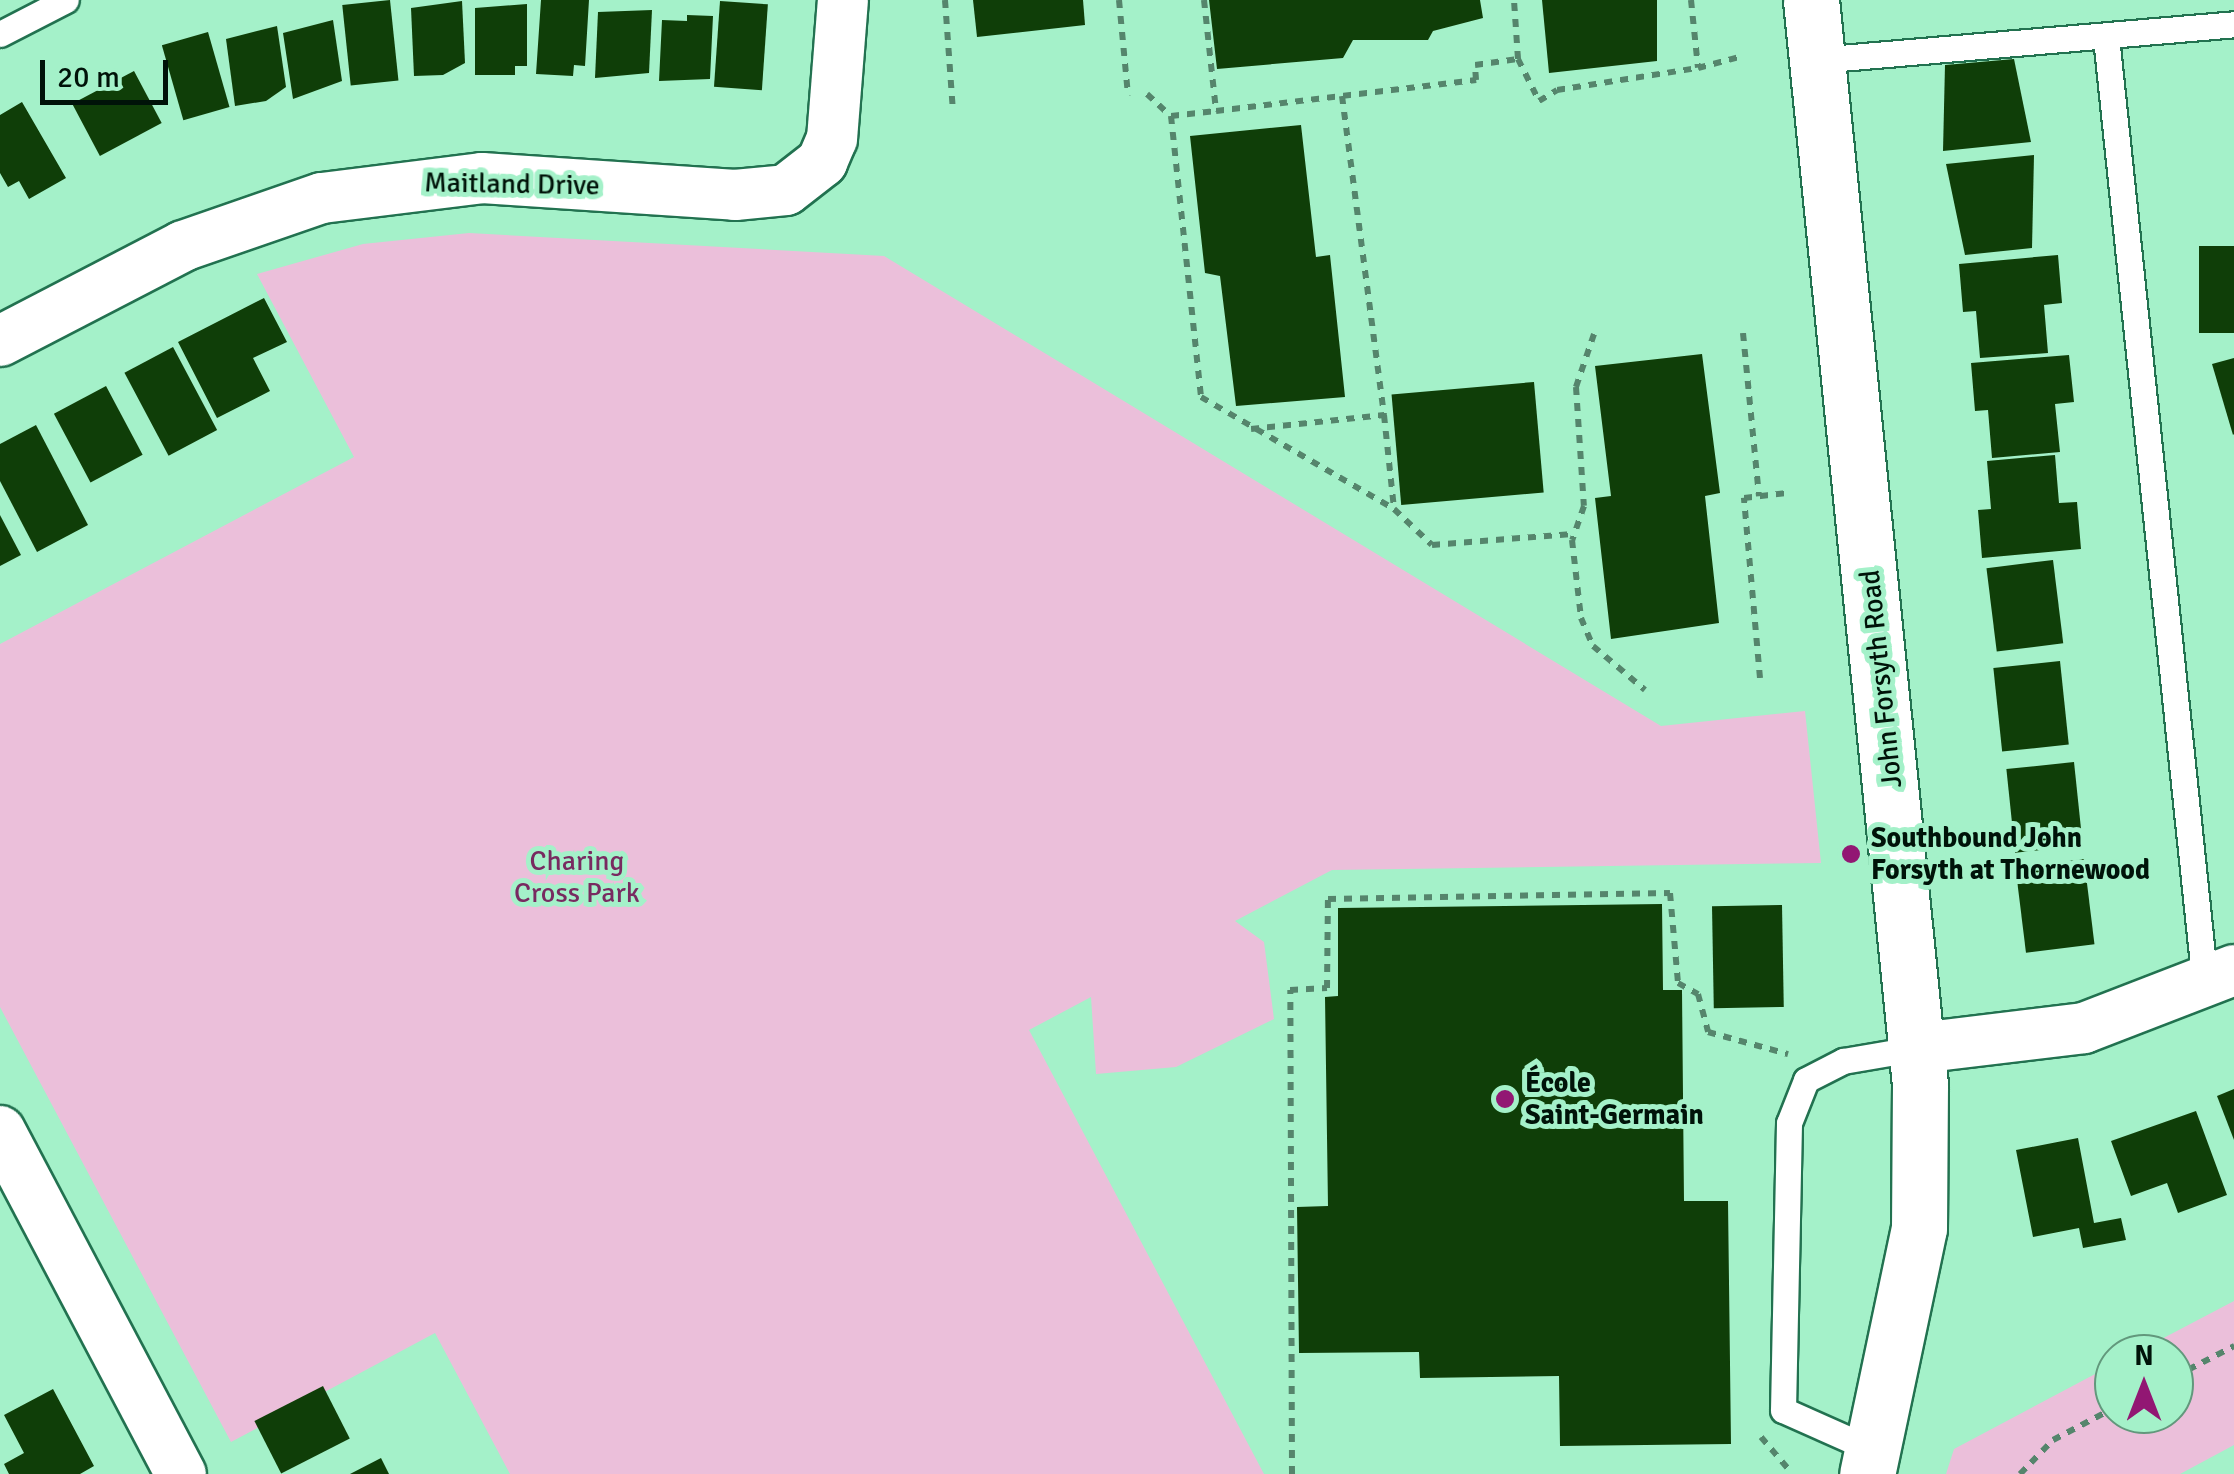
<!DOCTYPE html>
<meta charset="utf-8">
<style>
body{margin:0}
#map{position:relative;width:2234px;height:1474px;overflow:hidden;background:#a4f1c9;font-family:Signika,sans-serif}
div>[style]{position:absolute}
.green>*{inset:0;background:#ebbfda}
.building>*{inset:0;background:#0f3e08;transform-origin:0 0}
.path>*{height:6px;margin-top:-3px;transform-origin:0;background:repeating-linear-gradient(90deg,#55856c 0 8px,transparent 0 16px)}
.roads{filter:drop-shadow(2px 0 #227250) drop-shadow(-2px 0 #227250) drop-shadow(0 2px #227250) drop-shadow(0 -2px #227250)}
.lane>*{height:25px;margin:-12.5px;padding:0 12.5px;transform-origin:12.5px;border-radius:12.5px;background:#fff}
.street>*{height:50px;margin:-25px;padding:0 25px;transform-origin:25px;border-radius:25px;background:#fff}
.secondary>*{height:55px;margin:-27.5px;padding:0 27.5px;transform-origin:27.5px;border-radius:27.5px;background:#fff}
.dots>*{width:28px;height:28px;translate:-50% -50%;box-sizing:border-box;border:5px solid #a4f1c9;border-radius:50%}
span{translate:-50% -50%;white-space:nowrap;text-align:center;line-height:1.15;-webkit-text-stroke:10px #a4f1c9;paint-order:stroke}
.street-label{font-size:28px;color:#001309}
.poi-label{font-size:28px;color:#001309;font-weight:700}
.left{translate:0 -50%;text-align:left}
.park-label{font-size:28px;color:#782a60}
.north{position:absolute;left:2094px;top:1334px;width:100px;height:100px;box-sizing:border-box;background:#a4f1c9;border:2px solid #62987c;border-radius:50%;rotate:0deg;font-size:28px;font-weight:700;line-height:40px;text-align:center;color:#001309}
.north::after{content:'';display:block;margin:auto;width:35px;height:45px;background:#921773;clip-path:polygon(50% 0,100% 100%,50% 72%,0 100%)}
.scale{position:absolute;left:40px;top:60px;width:128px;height:45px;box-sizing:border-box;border:5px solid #001309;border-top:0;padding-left:12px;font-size:30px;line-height:35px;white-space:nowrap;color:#001309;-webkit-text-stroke:8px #a4f1c9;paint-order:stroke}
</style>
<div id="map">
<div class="green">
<i style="clip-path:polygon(469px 233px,884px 256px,1661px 726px,1805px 711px,1821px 863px,1332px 870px,1235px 921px,1264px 942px,1274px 1019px,1176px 1067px,1096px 1074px,1091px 997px,1029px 1030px,1264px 1474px,510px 1474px,435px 1333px,231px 1442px,0 1007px,0 644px,354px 457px,257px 274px,363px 244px)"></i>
<i style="clip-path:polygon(2234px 1301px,2234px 1445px,2180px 1474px,1946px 1474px,1954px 1449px,2114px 1364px,2114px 1414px,2174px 1414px,2174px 1354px,2133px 1354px)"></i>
</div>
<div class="building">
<i style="left:390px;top:0;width:81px;height:48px;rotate:84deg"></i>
<i style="clip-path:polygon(541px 0,589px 0,585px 66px,574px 65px,573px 76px,536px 74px)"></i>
<i style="clip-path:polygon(973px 0,1083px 0,1085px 25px,977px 37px)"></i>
<i style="clip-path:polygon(1209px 0,1480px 0,1483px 18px,1433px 31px,1428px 40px,1353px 40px,1343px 58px,1217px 69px)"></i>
<i style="clip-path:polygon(1542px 0,1657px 0,1657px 61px,1549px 73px)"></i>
<i style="clip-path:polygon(462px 1px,465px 63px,443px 75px,414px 76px,411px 8px)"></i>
<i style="left:720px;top:1px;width:48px;height:86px;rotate:4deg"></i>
<i style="clip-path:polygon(527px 4px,527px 66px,515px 66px,515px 75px,475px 75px,475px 8px)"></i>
<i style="clip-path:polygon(652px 10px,649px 73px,595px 78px,598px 12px)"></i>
<i style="clip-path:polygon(687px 15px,713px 16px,710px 79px,659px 81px,662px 20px,687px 21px)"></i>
<i style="clip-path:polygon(333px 20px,342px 81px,293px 99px,283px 33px)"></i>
<i style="clip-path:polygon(277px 26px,286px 87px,266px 101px,235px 106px,226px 39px)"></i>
<i style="left:208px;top:32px;width:78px;height:48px;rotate:74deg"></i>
<i style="clip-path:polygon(2014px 59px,2031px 142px,1943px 151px,1945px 65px)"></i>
<i style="left:134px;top:71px;width:59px;height:70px;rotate:62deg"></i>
<i style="clip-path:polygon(22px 102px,66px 178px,29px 199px,19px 181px,8px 187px,0 173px,0 115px)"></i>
<i style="clip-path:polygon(1301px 125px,1316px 257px,1330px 255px,1345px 397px,1236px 406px,1220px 276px,1205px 273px,1190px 136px)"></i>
<i style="clip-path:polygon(2034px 155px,2032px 248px,1965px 255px,1946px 164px)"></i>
<i style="left:2199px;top:246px;width:35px;height:87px"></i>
<i style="clip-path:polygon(2058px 255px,2062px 303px,2044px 305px,2048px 353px,1980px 358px,1976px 311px,1963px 312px,1959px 264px)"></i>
<i style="clip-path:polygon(264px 298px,287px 342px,253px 358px,270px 391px,217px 418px,178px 342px)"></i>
<i style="left:173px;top:347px;width:94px;height:55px;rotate:62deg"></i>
<i style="clip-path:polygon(1702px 354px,1720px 493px,1705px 496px,1719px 623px,1611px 639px,1595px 498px,1611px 496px,1595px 366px)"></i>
<i style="clip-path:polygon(2069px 355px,2074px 402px,2055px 404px,2060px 452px,1992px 458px,1988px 410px,1975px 411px,1971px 363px)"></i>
<i style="clip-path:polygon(2234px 358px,2234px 434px,2233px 435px,2212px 364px)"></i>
<i style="left:1534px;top:382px;width:111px;height:143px;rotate:85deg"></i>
<i style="left:106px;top:386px;width:78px;height:59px;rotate:62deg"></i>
<i style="clip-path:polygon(36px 425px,88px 525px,37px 552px,0 481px,0 444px)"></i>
<i style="clip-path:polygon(2055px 455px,2059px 503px,2077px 502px,2081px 549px,1982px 558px,1978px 510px,1991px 509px,1987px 461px)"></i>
<i style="clip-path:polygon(0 515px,21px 555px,0 566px)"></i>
<i style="left:2053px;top:560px;width:84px;height:67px;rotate:83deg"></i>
<i style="left:2060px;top:661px;width:84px;height:67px;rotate:84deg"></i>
<i style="left:2074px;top:762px;width:84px;height:68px;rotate:84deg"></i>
<i style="left:2084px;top:859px;width:86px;height:69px;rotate:83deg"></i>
<i style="clip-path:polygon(1662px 904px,1663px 990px,1682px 990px,1684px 1201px,1728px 1201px,1731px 1444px,1560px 1446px,1559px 1376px,1420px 1378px,1419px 1352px,1299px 1353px,1297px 1207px,1328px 1206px,1325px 997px,1338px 996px,1338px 908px)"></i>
<i style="left:1782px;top:905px;width:102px;height:70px;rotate:89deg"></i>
<i style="clip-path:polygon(2234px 1089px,2234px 1140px,2217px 1096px)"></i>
<i style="clip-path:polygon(2196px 1111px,2227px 1195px,2178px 1213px,2167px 1183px,2131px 1196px,2111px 1141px)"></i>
<i style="clip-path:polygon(2078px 1138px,2094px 1223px,2121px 1218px,2126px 1240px,2083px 1248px,2079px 1228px,2033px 1237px,2016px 1150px)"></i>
<i style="left:323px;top:1386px;width:59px;height:77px;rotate:63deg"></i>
<i style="clip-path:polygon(53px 1389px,94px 1466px,80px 1474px,9px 1474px,4px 1464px,24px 1453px,4px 1415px)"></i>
<i style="clip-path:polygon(381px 1458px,389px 1474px,350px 1474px)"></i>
</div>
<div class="path">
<i style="left:945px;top:0;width:112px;rotate:85.9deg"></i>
<i style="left:1119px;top:0;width:96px;rotate:84.6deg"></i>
<i style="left:1204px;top:0;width:112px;rotate:83.8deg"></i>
<i style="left:1216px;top:111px;width:262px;rotate:-6.8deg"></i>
<i style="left:1476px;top:80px;width:15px;rotate:-94deg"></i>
<i style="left:1475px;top:65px;width:43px;rotate:-7.9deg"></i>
<i style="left:1518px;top:59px;width:59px;rotate:-93.9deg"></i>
<i style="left:1691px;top:0;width:68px;rotate:84.1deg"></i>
<i style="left:1698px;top:68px;width:47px;rotate:-14.9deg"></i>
<i style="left:1518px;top:59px;width:47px;rotate:63.4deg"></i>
<i style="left:1539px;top:101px;width:21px;rotate:-31deg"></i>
<i style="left:1557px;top:90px;width:143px;rotate:-8.9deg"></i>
<i style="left:1147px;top:94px;width:33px;rotate:43deg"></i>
<i style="left:1171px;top:116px;width:45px;rotate:-6.3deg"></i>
<i style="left:1342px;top:96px;width:322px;rotate:82.5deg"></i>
<i style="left:1171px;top:116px;width:283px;rotate:83.9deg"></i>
<i style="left:1201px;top:397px;width:223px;rotate:30.1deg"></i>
<i style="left:1394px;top:509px;width:52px;rotate:43.5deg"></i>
<i style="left:1432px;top:545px;width:141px;rotate:-4.5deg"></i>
<i style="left:1743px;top:333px;width:164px;rotate:84.4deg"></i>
<i style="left:1594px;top:334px;width:56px;rotate:108.8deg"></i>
<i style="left:1576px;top:387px;width:119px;rotate:86.2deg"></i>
<i style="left:1584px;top:506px;width:36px;rotate:109deg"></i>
<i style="left:1572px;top:540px;width:79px;rotate:83.4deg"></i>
<i style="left:1581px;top:618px;width:30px;rotate:67deg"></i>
<i style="left:1593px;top:646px;width:68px;rotate:40.2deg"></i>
<i style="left:1251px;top:429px;width:134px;rotate:-6deg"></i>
<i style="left:1384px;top:415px;width:95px;rotate:83.9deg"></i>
<i style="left:1760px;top:678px;width:181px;rotate:-95.1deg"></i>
<i style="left:1744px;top:498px;width:43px;rotate:-6.6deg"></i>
<i style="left:2174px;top:1377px;width:68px;rotate:-27.3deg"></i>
<i style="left:1761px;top:1437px;width:45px;rotate:49.5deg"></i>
<i style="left:1292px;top:1474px;width:484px;rotate:-90.2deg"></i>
<i style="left:1290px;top:990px;width:37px;rotate:-3deg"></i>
<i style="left:1327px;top:988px;width:89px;rotate:-89.4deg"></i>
<i style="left:1328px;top:899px;width:342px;rotate:-1deg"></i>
<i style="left:1670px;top:893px;width:90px;rotate:84.9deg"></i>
<i style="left:1678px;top:983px;width:23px;rotate:29deg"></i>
<i style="left:1698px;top:994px;width:39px;rotate:75deg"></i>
<i style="left:1708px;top:1032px;width:83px;rotate:15.4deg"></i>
<i style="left:2020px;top:1474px;width:47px;rotate:-45.9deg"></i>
<i style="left:2053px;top:1440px;width:69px;rotate:-27.7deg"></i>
</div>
<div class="roads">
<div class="lane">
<i style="left:0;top:34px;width:74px;rotate:-27.3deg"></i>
<i style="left:2106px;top:37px;width:952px;rotate:84.03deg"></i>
<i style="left:1817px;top:60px;width:419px;rotate:-4.9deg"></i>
<i style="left:1873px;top:1450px;width:98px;rotate:-156deg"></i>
<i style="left:1783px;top:1410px;width:287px;rotate:-88.8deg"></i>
<i style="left:1789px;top:1123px;width:46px;rotate:-68.4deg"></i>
<i style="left:1806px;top:1080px;width:42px;rotate:-27.2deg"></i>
<i style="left:1843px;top:1061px;width:77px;rotate:-9.7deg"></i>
</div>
<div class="street">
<i style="left:0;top:341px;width:206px;rotate:-27.4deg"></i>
<i style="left:183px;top:246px;width:147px;rotate:-19.1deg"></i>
<i style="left:322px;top:198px;width:161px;rotate:-7.1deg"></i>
<i style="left:482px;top:178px;width:254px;rotate:3.8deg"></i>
<i style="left:735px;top:195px;width:51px;rotate:-5.6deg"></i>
<i style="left:786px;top:190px;width:46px;rotate:-37.9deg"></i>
<i style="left:822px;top:162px;width:25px;rotate:-67deg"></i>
<i style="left:832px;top:139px;width:139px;rotate:-85.5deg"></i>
<i style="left:1919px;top:1048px;width:166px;rotate:-6.9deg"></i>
<i style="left:2084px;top:1028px;width:161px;rotate:-21.1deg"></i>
<i style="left:0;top:1131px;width:388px;rotate:62.2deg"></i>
</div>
<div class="secondary">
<i style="left:1811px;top:0;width:1090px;rotate:84.26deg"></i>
<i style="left:1920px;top:1085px;width:143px;rotate:90.4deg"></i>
<i style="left:1919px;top:1228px;width:251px;rotate:101.9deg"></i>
</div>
</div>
<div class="dots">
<i style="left:1851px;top:854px;background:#921773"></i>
<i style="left:1505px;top:1099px;background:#921773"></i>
</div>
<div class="street-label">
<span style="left:512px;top:184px;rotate:1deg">Maitland Drive</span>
<span style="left:1881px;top:679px;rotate:-96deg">John Forsyth Road</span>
</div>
<div class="poi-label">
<span class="left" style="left:1871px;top:854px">Southbound John<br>Forsyth at Thornewood</span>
<span class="left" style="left:1525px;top:1099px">École<br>Saint-Germain</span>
</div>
<div class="park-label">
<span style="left:577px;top:877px">Charing<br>Cross Park</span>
</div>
<div class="north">N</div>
<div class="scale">20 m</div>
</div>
